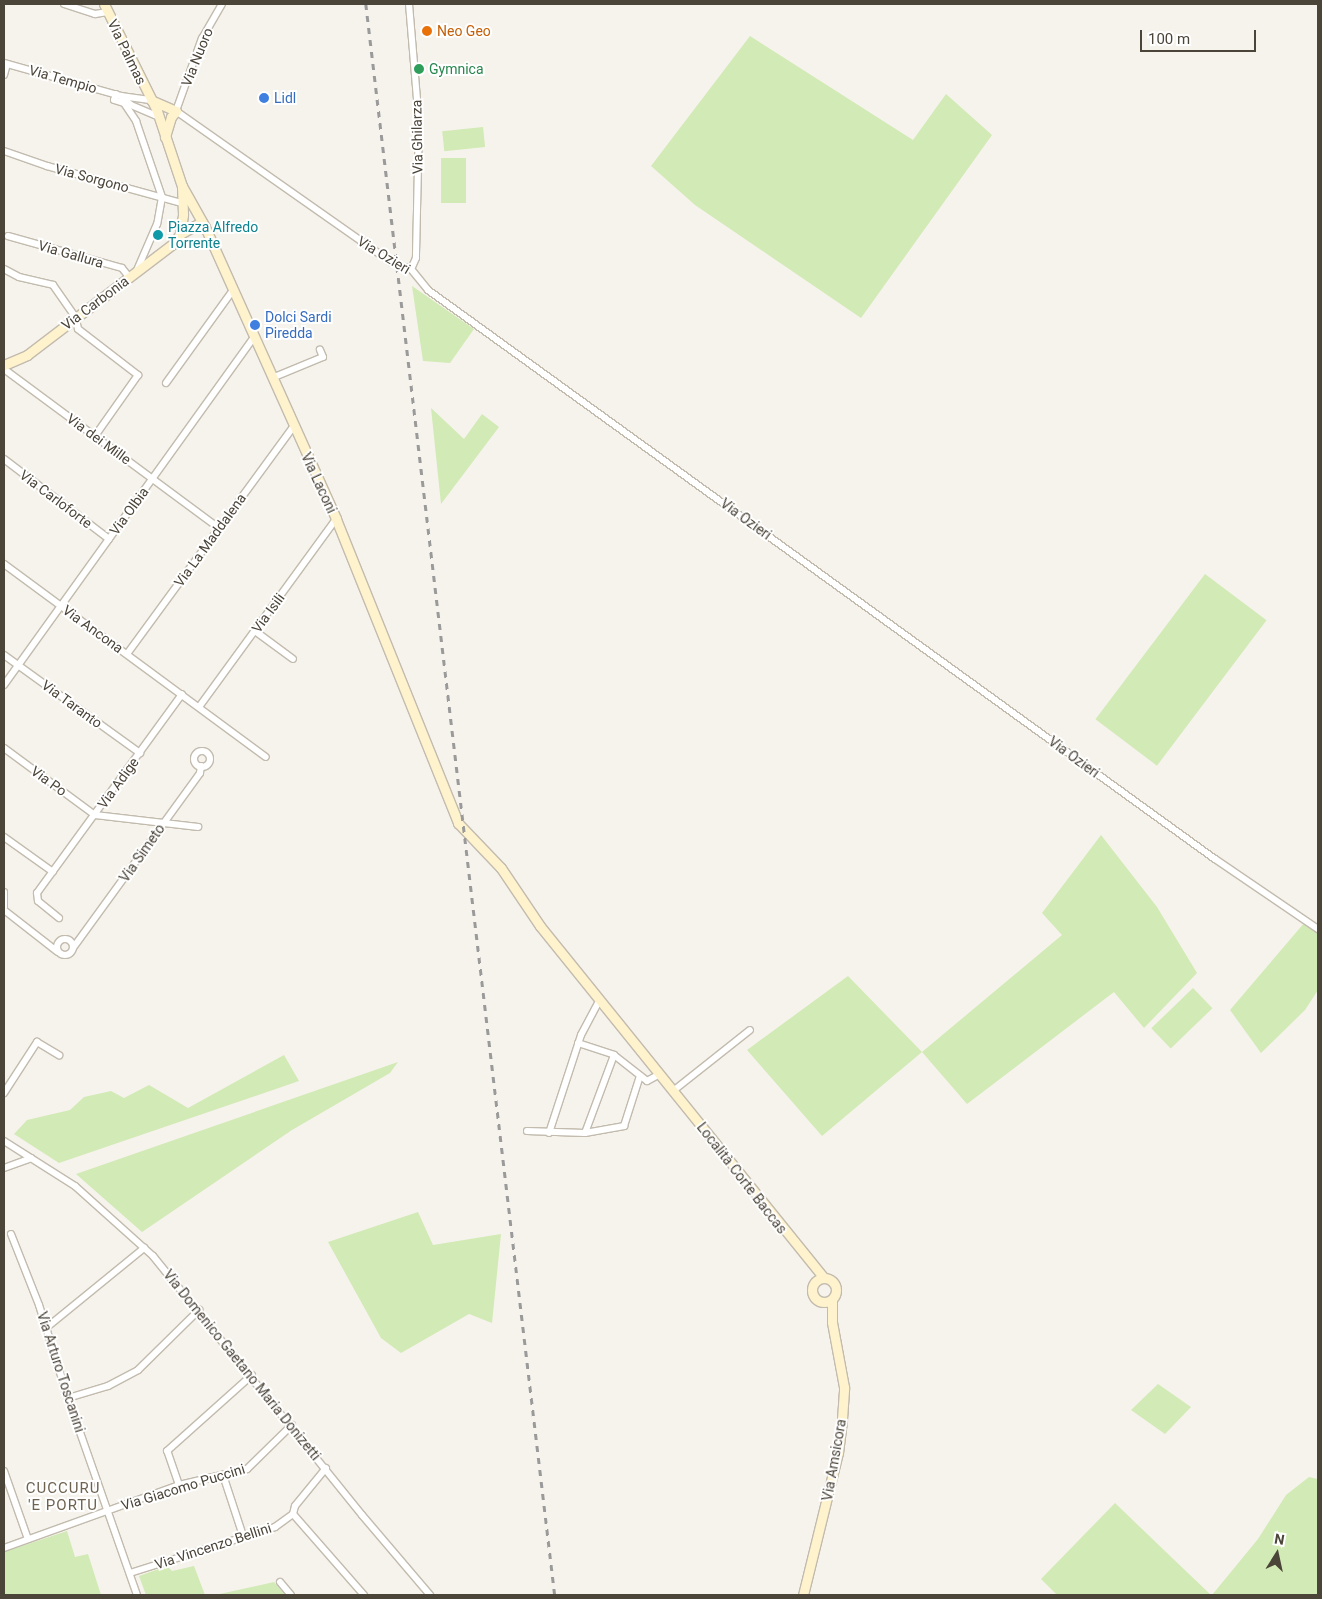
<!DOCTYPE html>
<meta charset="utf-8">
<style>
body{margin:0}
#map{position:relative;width:1322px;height:1599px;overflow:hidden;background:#f6f3ec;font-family:Roboto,sans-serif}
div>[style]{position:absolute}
.green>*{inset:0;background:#d2eab5;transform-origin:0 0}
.roads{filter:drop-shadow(1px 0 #c2bbae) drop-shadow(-1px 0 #c2bbae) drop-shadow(0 1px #c2bbae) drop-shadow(0 -1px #c2bbae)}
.street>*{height:6px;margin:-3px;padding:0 3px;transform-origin:3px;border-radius:3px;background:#fff}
.street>.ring{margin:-3px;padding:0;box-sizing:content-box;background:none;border:6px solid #fff;border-radius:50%}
.secondary>*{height:9px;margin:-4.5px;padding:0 4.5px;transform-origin:4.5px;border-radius:4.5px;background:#fff3cd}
.secondary>.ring{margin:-4.5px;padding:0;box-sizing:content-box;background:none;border:9px solid #fff3cd;border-radius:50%}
.rail>*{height:2.5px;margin-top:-1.25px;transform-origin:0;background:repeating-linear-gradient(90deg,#9a9a9a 0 6px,transparent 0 12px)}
.dots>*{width:14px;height:14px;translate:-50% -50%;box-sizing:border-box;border:2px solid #fff;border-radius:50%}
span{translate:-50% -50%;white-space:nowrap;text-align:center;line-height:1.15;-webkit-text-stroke:4px #fff;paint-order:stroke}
.food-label{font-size:14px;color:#c56008}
.left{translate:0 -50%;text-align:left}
.street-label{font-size:14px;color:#4b4439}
.leisure-label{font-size:14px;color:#27864d}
.shop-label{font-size:14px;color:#366cbe}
.culture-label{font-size:14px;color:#0d838f}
.neighbourhood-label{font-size:15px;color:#6e6250;letter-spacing:1px}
.frame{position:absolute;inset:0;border:5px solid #4b4439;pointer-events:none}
.north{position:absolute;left:1252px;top:1529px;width:50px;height:50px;-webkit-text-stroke:4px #fff;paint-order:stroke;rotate:10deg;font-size:14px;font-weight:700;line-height:20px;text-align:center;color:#4b4439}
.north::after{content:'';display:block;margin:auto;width:18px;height:22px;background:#4b4439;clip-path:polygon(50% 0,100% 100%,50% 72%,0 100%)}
.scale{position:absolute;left:1140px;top:30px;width:116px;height:22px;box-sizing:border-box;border:2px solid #4b4439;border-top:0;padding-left:6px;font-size:15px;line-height:18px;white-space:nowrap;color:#4b4439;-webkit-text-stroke:4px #fff;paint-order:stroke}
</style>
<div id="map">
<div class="green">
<i style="clip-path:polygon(750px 36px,913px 140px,946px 94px,992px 135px,861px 318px,695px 205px,651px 166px)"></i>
<i style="left:483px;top:127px;width:20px;height:41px;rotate:84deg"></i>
<i style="left:441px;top:158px;width:25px;height:45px"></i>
<i style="clip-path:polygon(412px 286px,474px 329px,450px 363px,423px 361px)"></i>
<i style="clip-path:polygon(431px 408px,464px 439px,482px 414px,499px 427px,441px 504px)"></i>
<i style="left:1205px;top:574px;width:77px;height:182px;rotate:37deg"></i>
<i style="clip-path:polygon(1101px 835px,1157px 907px,1197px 973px,1144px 1028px,1114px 992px,967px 1104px,922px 1052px,822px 1136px,747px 1050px,848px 976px,922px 1052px,1062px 935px,1042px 913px)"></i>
<i style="clip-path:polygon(1305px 922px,1318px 931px,1318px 990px,1305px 1010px,1261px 1053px,1230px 1010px)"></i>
<i style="left:1193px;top:988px;width:28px;height:58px;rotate:46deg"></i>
<i style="clip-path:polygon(284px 1055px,299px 1081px,59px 1163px,14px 1134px,27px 1120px,70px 1110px,84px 1097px,111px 1091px,124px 1098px,149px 1085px,188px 1108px)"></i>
<i style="clip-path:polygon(398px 1062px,390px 1073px,292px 1130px,142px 1232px,76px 1174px)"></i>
<i style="clip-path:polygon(418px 1212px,433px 1245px,501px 1234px,492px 1323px,469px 1314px,401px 1353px,381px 1338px,328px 1242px)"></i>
<i style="clip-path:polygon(1158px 1384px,1191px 1407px,1165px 1434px,1131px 1410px)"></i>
<i style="clip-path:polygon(1309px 1477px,1318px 1479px,1318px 1595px,1212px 1595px,1258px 1539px,1286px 1495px)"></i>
<i style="clip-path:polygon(1115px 1503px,1167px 1553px,1211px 1595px,1057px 1595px,1041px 1579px)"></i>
<i style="clip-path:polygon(67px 1531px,75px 1557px,88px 1554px,101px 1595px,5px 1595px,4px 1552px)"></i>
<i style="clip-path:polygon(167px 1566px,172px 1571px,194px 1566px,205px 1595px,146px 1595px,139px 1576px)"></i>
<i style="clip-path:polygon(274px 1582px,285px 1595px,215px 1595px)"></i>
</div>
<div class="roads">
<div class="street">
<i style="left:64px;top:4px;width:33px;rotate:18deg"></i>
<i style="left:95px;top:14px;width:13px;rotate:-9deg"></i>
<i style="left:222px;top:4px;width:39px;rotate:120deg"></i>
<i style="left:202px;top:38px;width:77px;rotate:109.6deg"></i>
<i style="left:176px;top:111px;width:264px;rotate:35.1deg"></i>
<i style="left:392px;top:263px;width:20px;rotate:18deg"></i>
<i style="left:409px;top:4px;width:118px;rotate:85.2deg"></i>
<i style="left:419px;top:122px;width:136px;rotate:91.3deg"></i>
<i style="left:416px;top:258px;width:12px;rotate:114deg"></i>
<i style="left:4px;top:63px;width:122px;rotate:15.8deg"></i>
<i style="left:121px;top:96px;width:13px;rotate:42deg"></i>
<i style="left:131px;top:105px;width:28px;rotate:23deg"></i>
<i style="left:4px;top:75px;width:11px;rotate:-75deg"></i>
<i style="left:116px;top:94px;width:6px;rotate:108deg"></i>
<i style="left:114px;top:100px;width:10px;rotate:17deg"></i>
<i style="left:124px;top:103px;width:22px;rotate:56deg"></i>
<i style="left:136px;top:121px;width:80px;rotate:71.1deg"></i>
<i style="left:162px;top:197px;width:27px;rotate:100deg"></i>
<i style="left:157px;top:224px;width:50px;rotate:113.5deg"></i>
<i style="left:121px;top:96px;width:29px;rotate:8deg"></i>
<i style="left:4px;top:151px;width:46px;rotate:19.2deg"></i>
<i style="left:47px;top:166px;width:139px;rotate:15.4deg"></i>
<i style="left:8px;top:236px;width:118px;rotate:15.7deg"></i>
<i style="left:122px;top:268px;width:11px;rotate:52deg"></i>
<i style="left:4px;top:269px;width:17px;rotate:28deg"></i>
<i style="left:19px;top:277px;width:35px;rotate:13deg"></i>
<i style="left:53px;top:285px;width:40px;rotate:55.1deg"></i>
<i style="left:76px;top:318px;width:11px;rotate:80deg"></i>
<i style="left:78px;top:329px;width:76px;rotate:37.5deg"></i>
<i style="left:138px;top:375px;width:75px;rotate:125.2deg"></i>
<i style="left:411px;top:269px;width:27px;rotate:51deg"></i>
<i style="left:428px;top:290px;width:971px;rotate:35.87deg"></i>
<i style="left:1215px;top:859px;width:125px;rotate:34.2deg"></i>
<i style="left:4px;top:369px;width:267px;rotate:36.5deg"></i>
<i style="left:272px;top:378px;width:55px;rotate:-22.4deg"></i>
<i style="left:323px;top:357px;width:8px;rotate:-113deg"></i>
<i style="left:166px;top:383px;width:115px;rotate:-54.2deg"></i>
<i style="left:4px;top:459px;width:132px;rotate:37.3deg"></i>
<i style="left:4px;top:564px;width:325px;rotate:36.4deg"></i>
<i style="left:255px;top:631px;width:47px;rotate:36.4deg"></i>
<i style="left:127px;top:654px;width:283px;rotate:-53.8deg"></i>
<i style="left:4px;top:655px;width:168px;rotate:35.8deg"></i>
<i style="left:4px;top:685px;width:428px;rotate:-54.3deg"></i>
<i style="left:199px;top:707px;width:233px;rotate:-53.9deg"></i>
<i style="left:4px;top:748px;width:113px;rotate:36.4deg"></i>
<i style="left:95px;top:815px;width:104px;rotate:6.6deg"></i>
<i class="ring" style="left:194px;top:751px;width:10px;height:10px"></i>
<i style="left:4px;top:837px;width:60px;rotate:35.5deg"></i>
<i style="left:4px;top:892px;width:15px;rotate:90deg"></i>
<i style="left:4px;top:910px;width:68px;rotate:37.9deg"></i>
<i style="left:59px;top:918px;width:27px;rotate:-141deg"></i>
<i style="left:38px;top:901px;width:8px;rotate:-97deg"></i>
<i style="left:37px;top:893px;width:246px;rotate:-53.9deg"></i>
<i class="ring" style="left:57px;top:939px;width:10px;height:10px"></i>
<i style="left:73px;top:948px;width:216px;rotate:-54deg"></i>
<i style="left:200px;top:773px;width:7px;rotate:-82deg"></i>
<i style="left:578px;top:1043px;width:38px;rotate:18deg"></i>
<i style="left:614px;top:1055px;width:42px;rotate:38.2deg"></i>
<i style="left:647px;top:1081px;width:15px;rotate:-28deg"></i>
<i style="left:673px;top:1091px;width:98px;rotate:-38.4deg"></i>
<i style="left:4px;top:1093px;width:61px;rotate:-57.1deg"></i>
<i style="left:37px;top:1042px;width:26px;rotate:31deg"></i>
<i style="left:527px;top:1131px;width:58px;rotate:2deg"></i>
<i style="left:585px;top:1133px;width:40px;rotate:-10deg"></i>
<i style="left:624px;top:1126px;width:52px;rotate:-72.3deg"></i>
<i style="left:549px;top:1133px;width:103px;rotate:-71.9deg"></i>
<i style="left:581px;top:1035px;width:40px;rotate:-62deg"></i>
<i style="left:585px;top:1133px;width:83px;rotate:-69.6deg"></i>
<i style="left:4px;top:1141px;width:84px;rotate:32.4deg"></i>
<i style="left:75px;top:1186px;width:105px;rotate:41.9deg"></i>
<i style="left:153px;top:1256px;width:333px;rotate:51.1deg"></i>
<i style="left:362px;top:1515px;width:105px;rotate:49.6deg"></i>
<i style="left:4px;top:1168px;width:29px;rotate:-20deg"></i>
<i style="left:11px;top:1234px;width:76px;rotate:68.5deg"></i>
<i style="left:39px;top:1305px;width:97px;rotate:72.7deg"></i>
<i style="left:68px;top:1398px;width:209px;rotate:70.7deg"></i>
<i style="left:46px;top:1328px;width:127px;rotate:-39.2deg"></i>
<i style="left:68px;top:1398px;width:42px;rotate:-16.7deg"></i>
<i style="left:108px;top:1386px;width:34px;rotate:-28deg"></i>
<i style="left:138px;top:1370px;width:86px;rotate:-44.5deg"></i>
<i style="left:4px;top:1471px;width:72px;rotate:70.6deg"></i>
<i style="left:223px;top:1475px;width:64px;rotate:71.8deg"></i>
<i style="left:179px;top:1485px;width:36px;rotate:-109deg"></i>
<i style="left:167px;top:1451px;width:114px;rotate:-41.8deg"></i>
<i style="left:293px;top:1514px;width:108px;rotate:48.8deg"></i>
<i style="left:4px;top:1548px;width:186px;rotate:-19.8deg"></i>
<i style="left:179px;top:1485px;width:70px;rotate:-13.2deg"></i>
<i style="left:247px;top:1469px;width:63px;rotate:-44.4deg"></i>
<i style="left:130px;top:1573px;width:152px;rotate:-17.6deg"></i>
<i style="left:275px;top:1527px;width:22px;rotate:-36deg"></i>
<i style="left:293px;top:1514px;width:8px;rotate:-76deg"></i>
<i style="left:295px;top:1506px;width:49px;rotate:-50.8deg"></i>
<i style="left:280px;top:1582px;width:17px;rotate:50deg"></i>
</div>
<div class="secondary">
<i style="left:104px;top:4px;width:119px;rotate:63.6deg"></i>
<i style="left:157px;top:111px;width:79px;rotate:71.6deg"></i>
<i style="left:182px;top:186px;width:47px;rotate:60.7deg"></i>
<i style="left:205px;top:227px;width:320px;rotate:65.8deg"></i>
<i style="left:336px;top:519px;width:328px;rotate:68.1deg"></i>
<i style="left:458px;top:823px;width:62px;rotate:46.3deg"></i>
<i style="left:501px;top:868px;width:70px;rotate:56.1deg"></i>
<i style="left:540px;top:926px;width:451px;rotate:51.1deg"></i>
<i style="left:151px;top:100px;width:27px;rotate:24deg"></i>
<i style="left:176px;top:111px;width:8px;rotate:130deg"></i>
<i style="left:171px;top:117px;width:21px;rotate:107deg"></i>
<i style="left:180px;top:234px;width:25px;rotate:-29deg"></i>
<i style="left:4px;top:365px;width:25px;rotate:-23deg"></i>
<i style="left:27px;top:355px;width:185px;rotate:-37.3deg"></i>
<i style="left:174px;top:243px;width:11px;rotate:-56deg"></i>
<i style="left:180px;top:234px;width:20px;rotate:-81deg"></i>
<i style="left:183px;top:214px;width:28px;rotate:-92deg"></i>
<i class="ring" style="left:812px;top:1278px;width:15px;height:15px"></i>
<i style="left:803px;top:1595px;width:146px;rotate:-76.2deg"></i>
<i style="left:838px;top:1453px;width:34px;rotate:-83deg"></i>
<i style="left:842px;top:1419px;width:32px;rotate:-86deg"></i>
<i style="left:844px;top:1387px;width:66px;rotate:-100.5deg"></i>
<i style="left:832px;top:1322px;width:22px;rotate:-90deg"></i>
</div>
</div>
<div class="rail">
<i style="left:366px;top:4px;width:1602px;rotate:83.23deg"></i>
</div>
<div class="dots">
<i style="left:427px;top:31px;background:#e8710a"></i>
<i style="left:419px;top:69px;background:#2e9e5b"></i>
<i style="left:264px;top:98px;background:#3f7fe0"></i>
<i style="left:158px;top:235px;background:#0f9aa8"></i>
<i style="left:255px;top:325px;background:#3f7fe0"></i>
</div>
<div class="food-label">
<span class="left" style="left:437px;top:31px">Neo Geo</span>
</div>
<div class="street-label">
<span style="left:127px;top:52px;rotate:64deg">Via Palmas</span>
<span style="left:197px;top:57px;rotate:-68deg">Via Nuoro</span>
<span style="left:63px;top:79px;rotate:16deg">Via Tempio</span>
<span style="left:417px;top:137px;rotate:-91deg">Via Ghilarza</span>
<span style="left:92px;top:178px;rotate:15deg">Via Sorgono</span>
<span style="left:71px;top:254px;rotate:16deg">Via Gallura</span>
<span style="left:384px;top:255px;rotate:31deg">Via Ozieri</span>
<span style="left:95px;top:303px;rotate:-37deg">Via Carbonia</span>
<span style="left:99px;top:439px;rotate:36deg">Via dei Mille</span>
<span style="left:319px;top:483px;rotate:65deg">Via Laconi</span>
<span style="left:56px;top:499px;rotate:37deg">Via Carloforte</span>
<span style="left:129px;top:511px;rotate:-54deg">Via Olbia</span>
<span style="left:746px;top:519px;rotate:36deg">Via Ozieri</span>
<span style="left:210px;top:540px;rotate:-54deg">Via La Maddalena</span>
<span style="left:268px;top:613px;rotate:-54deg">Via Isili</span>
<span style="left:93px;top:629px;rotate:36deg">Via Ancona</span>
<span style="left:72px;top:704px;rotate:36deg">Via Taranto</span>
<span style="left:1074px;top:757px;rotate:36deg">Via Ozieri</span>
<span style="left:49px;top:781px;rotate:36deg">Via Po</span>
<span style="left:118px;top:783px;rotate:-54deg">Via Adige</span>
<span style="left:142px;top:853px;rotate:-55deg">Via Simeto</span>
<span style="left:742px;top:1178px;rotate:52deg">Località Corte Baccas</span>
<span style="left:242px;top:1365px;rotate:51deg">Via Domenico Gaetano Maria Donizetti</span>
<span style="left:61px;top:1372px;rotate:72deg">Via Arturo Toscanini</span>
<span style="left:834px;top:1460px;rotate:-80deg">Via Amsicora</span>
<span style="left:183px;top:1487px;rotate:-17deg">Via Giacomo Puccini</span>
<span style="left:213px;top:1546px;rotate:-18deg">Via Vincenzo Bellini</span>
</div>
<div class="leisure-label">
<span class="left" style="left:429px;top:69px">Gymnica</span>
</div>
<div class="shop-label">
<span class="left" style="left:274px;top:98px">Lidl</span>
<span class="left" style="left:265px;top:325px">Dolci Sardi<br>Piredda</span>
</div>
<div class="culture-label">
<span class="left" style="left:168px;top:235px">Piazza Alfredo<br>Torrente</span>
</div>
<div class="neighbourhood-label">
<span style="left:63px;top:1497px">CUCCURU<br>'E PORTU</span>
</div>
<div class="frame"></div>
<div class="north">N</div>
<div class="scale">100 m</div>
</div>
